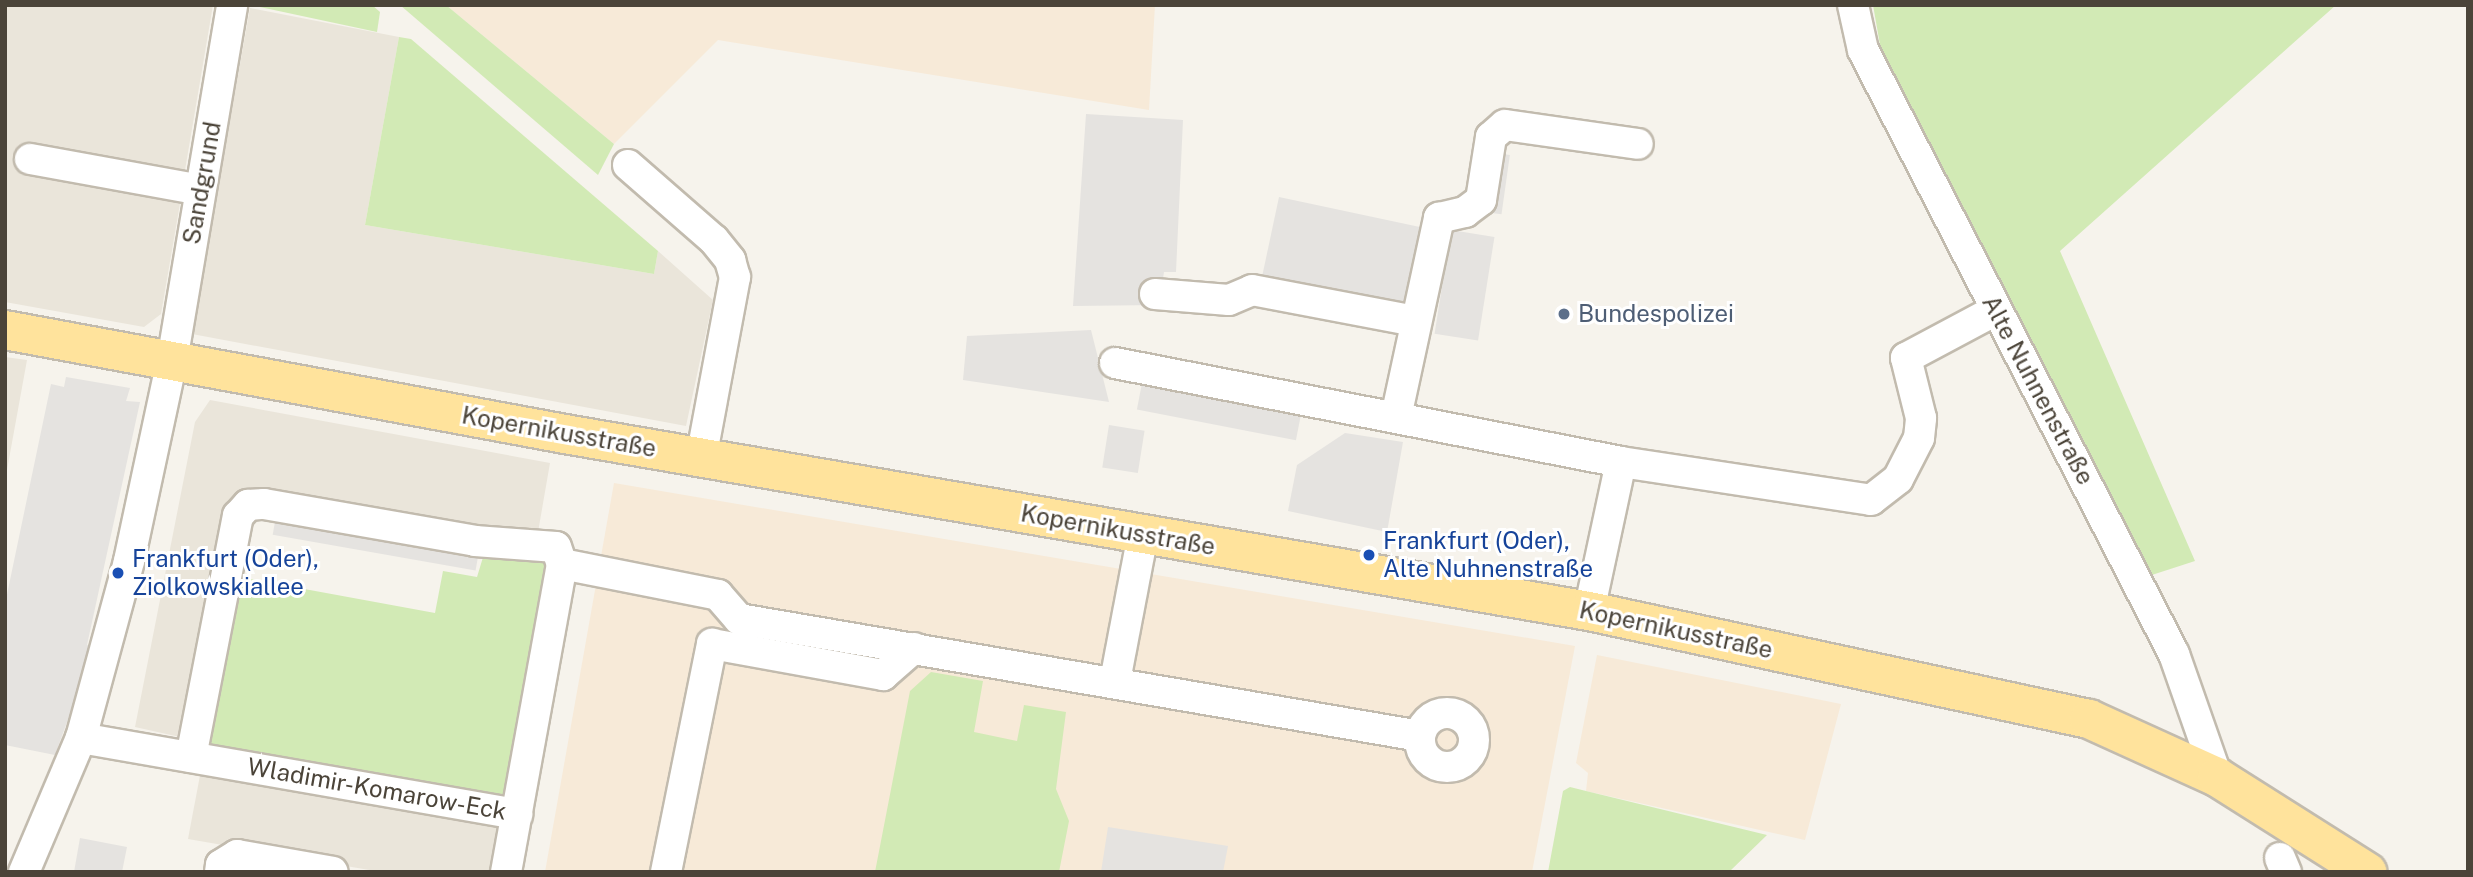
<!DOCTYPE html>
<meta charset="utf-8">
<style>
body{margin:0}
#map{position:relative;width:2473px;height:877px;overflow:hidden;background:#f6f3ec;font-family:"Public Sans",sans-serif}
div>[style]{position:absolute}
.residential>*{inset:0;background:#eae5da}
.commercial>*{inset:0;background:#f7ead8}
.green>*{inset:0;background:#d2eab5}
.parking>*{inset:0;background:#e5e3e0;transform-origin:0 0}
.roads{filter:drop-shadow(2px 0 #c2bbae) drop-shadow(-2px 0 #c2bbae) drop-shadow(0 2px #c2bbae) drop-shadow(0 -2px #c2bbae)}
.minor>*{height:30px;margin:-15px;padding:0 15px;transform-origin:15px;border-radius:15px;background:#fff}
.minor>.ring{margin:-15px;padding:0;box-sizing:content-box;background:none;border:30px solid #fff;border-radius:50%}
.major>*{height:38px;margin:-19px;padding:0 19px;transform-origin:19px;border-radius:19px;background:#ffe39c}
.dots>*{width:19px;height:19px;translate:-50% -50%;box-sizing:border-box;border:4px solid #fff;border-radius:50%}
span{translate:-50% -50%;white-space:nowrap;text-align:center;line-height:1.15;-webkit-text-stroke:6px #fff;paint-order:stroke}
.street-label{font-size:24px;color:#4b4439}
.service-label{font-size:24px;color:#4e5e75}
.left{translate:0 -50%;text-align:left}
.transit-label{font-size:24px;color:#164399}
.frame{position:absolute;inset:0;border:7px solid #4b4439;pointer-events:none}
</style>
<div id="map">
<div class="residential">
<i style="clip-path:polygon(5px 5px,213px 5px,183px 182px,21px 148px,18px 170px,182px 192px,161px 314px,144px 327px,5px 302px)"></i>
<i style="clip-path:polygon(250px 8px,399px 37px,365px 225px,654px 274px,658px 251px,713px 300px,686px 426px,192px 334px)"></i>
<i style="clip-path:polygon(5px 357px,27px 360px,5px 481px)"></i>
<i style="clip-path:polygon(210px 400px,550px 463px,537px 538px,235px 493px,187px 730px,180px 737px,135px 727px,195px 422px)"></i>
<i style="clip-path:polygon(201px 770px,496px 821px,503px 828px,501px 872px,381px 872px,188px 839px)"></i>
</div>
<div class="commercial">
<i style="clip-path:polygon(446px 5px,1155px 5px,1149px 110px,718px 40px,614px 144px)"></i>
<i style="clip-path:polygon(614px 483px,1575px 646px,1532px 872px,545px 872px)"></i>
<i style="clip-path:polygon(1597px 655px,1841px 704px,1805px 840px,1586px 791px,1588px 773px,1576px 763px)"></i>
</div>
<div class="green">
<i style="clip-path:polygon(250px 5px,372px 5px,380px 12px,377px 32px)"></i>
<i style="clip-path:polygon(400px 5px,446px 5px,614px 144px,598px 175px)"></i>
<i style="clip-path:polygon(1873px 5px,2336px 5px,2060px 251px,2195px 561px,2121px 585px,1955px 196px,1882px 56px)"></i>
<i style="clip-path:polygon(399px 37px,411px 39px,658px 251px,654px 274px,365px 225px)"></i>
<i style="clip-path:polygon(484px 554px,551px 561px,508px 801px,208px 749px,239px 577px,435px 613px,443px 571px,477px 577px)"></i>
<i style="clip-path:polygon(931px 672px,983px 681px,974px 732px,1017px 741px,1024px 705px,1066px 712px,1056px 789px,1069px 821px,1059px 872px,875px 872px,910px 691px)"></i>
<i style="clip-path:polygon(1570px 787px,1586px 791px,1767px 835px,1729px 872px,1548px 872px,1563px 791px)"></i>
</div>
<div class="parking">
<i style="clip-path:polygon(1086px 114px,1183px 120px,1176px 272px,1164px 272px,1159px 305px,1073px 306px)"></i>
<i style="left:1496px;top:153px;width:14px;height:60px;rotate:8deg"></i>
<i style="left:1279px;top:197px;width:144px;height:86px;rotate:12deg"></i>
<i style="left:1451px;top:230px;width:44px;height:105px;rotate:9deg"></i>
<i style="clip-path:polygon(1091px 330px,1109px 402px,963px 380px,967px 336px)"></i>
<i style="clip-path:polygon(66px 377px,130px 388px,126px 401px,140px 402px,87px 645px,94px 648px,55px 755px,5px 745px,5px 604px,51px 384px,64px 387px)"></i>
<i style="left:1143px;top:378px;width:162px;height:32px;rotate:11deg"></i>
<i style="left:1109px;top:425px;width:36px;height:43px;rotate:9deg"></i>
<i style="clip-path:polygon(1345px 433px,1403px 442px,1387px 532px,1288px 511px,1297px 465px)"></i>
<i style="left:276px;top:516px;width:206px;height:19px;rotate:10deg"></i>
<i style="clip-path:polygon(1108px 827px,1228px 846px,1223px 872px,1101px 872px)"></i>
<i style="clip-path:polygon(80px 838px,127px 847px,122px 872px,74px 872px)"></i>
</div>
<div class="roads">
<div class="minor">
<i style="left:1853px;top:5px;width:46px;rotate:77.5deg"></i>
<i style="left:1863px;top:50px;width:679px;rotate:62.76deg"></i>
<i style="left:2174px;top:654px;width:130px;rotate:70.7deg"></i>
<i style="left:30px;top:159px;width:173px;rotate:10.3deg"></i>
<i style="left:628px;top:165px;width:114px;rotate:41.1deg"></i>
<i style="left:714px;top:240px;width:26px;rotate:51deg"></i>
<i style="left:730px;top:260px;width:18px;rotate:74deg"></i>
<i style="left:735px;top:277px;width:184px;rotate:100.6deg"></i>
<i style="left:1155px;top:294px;width:74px;rotate:4.6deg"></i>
<i style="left:1229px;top:300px;width:25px;rotate:-23deg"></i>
<i style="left:1252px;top:290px;width:166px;rotate:10.8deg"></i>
<i style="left:1115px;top:363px;width:516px;rotate:11.07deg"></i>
<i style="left:1621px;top:462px;width:152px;rotate:102.1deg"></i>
<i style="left:1396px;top:417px;width:204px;rotate:-77.8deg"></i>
<i style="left:1439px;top:218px;width:27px;rotate:-13deg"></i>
<i style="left:1465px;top:212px;width:20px;rotate:-37deg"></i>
<i style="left:1481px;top:200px;width:64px;rotate:-81deg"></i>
<i style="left:1491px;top:137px;width:18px;rotate:-41deg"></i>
<i style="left:1505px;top:125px;width:134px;rotate:8.1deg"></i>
<i style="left:1621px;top:462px;width:253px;rotate:8.6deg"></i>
<i style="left:1871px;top:500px;width:34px;rotate:-38deg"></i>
<i style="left:1898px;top:479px;width:46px;rotate:-62.9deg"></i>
<i style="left:1919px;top:438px;width:20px;rotate:-84deg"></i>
<i style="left:1921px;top:418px;width:62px;rotate:-104deg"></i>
<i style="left:1906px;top:358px;width:102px;rotate:-28.1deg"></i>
<i style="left:562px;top:564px;width:159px;rotate:11.2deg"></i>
<i style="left:718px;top:595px;width:32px;rotate:49deg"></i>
<i style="left:739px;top:619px;width:691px;rotate:9.75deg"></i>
<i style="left:1115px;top:681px;width:150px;rotate:-79.2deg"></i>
<i class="ring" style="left:1420px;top:713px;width:24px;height:24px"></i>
<i style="left:81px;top:738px;width:443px;rotate:9.9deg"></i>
<i style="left:191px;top:757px;width:246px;rotate:-79deg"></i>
<i style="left:238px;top:516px;width:15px;rotate:-48deg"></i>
<i style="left:248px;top:505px;width:16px;rotate:-4deg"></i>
<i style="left:264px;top:504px;width:214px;rotate:9.9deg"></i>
<i style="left:475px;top:541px;width:81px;rotate:4.2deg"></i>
<i style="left:556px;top:547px;width:18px;rotate:71deg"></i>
<i style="left:562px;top:564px;width:313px;rotate:100.3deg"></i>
<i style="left:2280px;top:858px;width:15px;rotate:67deg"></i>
<i style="left:24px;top:872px;width:146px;rotate:-67deg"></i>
<i style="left:81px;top:738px;width:183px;rotate:-74.8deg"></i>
<i style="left:129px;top:561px;width:205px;rotate:-77.9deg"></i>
<i style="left:172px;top:361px;width:361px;rotate:-80.4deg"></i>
<i style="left:220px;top:872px;width:7px;rotate:-82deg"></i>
<i style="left:221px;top:865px;width:19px;rotate:-32deg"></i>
<i style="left:237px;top:855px;width:97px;rotate:10deg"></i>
<i style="left:666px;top:872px;width:233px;rotate:-78.6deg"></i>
<i style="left:712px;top:644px;width:174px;rotate:10.3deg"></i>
<i style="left:883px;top:675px;width:41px;rotate:-41.1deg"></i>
</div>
<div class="major">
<i style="left:5px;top:330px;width:570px;rotate:10.52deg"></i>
<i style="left:565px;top:434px;width:1039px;rotate:9.81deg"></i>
<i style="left:1589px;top:611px;width:512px;rotate:12.19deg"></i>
<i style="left:2089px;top:719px;width:141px;rotate:24.4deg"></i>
<i style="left:2217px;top:777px;width:178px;rotate:32.3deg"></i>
</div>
</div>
<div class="dots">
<i style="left:1564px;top:314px;background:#5c6f8a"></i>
<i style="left:1369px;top:555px;background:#1a4fb4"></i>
<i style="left:118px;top:573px;background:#1a4fb4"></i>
</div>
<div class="street-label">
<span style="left:202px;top:183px;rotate:-80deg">Sandgrund</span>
<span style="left:2038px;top:390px;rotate:62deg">Alte Nuhnenstraße</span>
<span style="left:559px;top:432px;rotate:10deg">Kopernikusstraße</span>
<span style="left:1118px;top:530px;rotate:10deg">Kopernikusstraße</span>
<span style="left:1676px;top:630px;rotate:12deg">Kopernikusstraße</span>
<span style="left:377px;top:789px;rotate:10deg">Wladimir-Komarow-Eck</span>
</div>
<div class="service-label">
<span class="left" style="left:1578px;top:314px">Bundespolizei</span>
</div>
<div class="transit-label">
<span class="left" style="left:1383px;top:555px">Frankfurt (Oder),<br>Alte Nuhnenstraße</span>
<span class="left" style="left:132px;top:573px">Frankfurt (Oder),<br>Ziolkowskiallee</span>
</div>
<div class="frame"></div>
</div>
